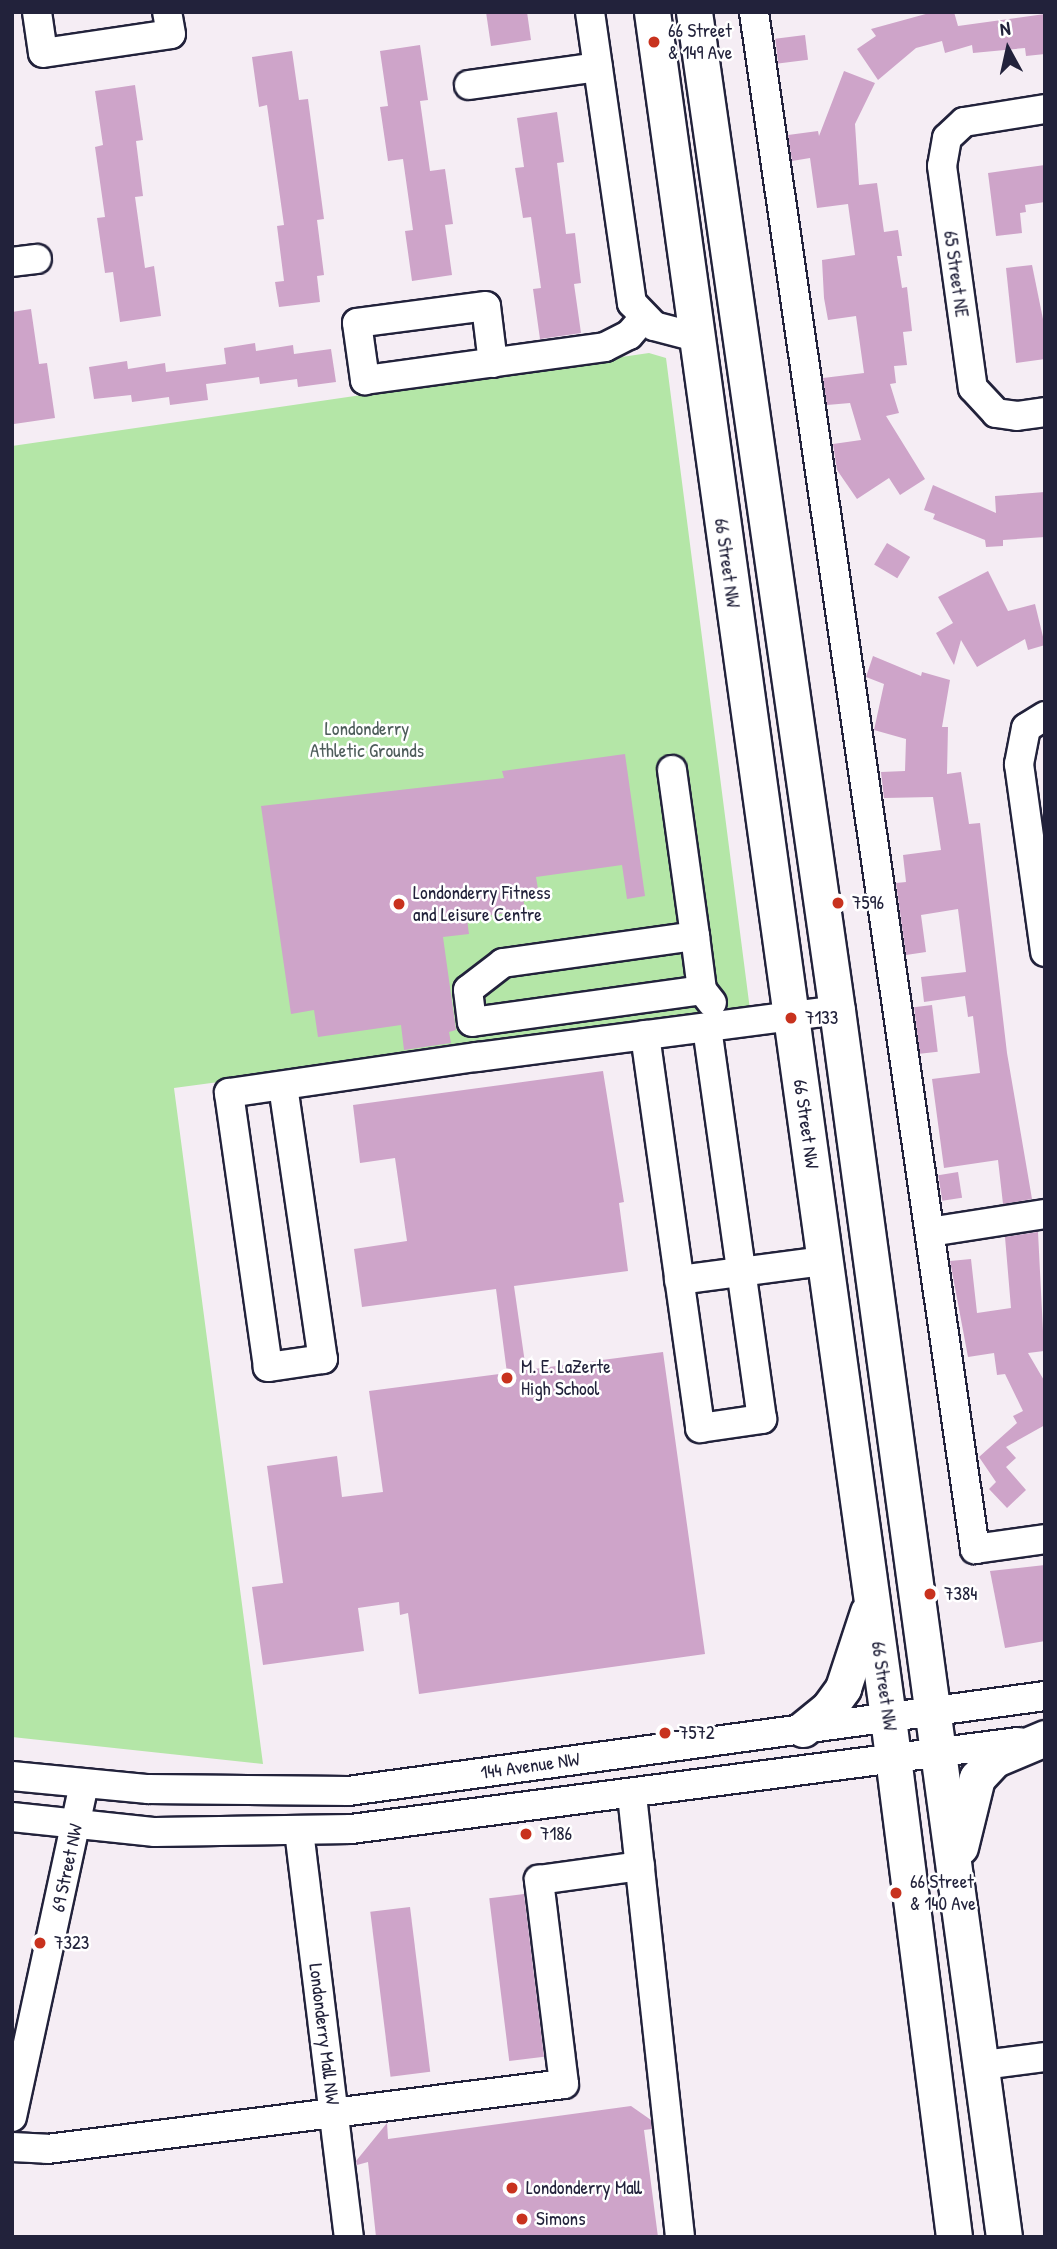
<!DOCTYPE html>
<style>
body{margin:0}
#map{position:relative;width:1057px;height:2249px;overflow:hidden;background:#f5edf4;font-family:"Patrick Hand",sans-serif}
div>[style]{position:absolute}
.green>*{inset:0;background:#b4e6a7}
.building>*{inset:0;background:#cea4c9;transform-origin:0 0}
.roads{filter:drop-shadow(2px 0 #22223b) drop-shadow(-2px 0 #22223b) drop-shadow(0 2px #22223b) drop-shadow(0 -2px #22223b)}
.minor>*{height:28px;margin:-14px;padding:0 14px;transform-origin:14px;border-radius:14px;background:#fff}
.major>*{height:35px;margin:-17.5px;padding:0 17.5px;transform-origin:17.5px;border-radius:17.5px;background:#fff}
.dots>*{width:19px;height:19px;translate:-50% -50%;box-sizing:border-box;border:4px solid #fff;border-radius:50%}
span{translate:-50% -50%;white-space:nowrap;text-align:center;line-height:1.15;-webkit-text-stroke:5px #fff;paint-order:stroke}
.poi-label{font-size:19px;color:#22223b}
.left{translate:0 -50%;text-align:left}
.street-label{font-size:19px;color:#22223b}
.park-label{font-size:19px;color:#4e5d5b}
.frame{position:absolute;inset:0;border:14px solid #22223b;pointer-events:none}
.north{position:absolute;left:973px;top:14px;width:70px;height:70px;-webkit-text-stroke:5px #fff;paint-order:stroke;rotate:352deg;font-size:19px;font-weight:700;line-height:28px;text-align:center;color:#22223b}
.north::after{content:'';display:block;margin:auto;width:24px;height:32px;background:#22223b;clip-path:polygon(50% 0,100% 100%,50% 72%,0 100%)}
</style>
<div id="map">
<div class="green">
<i style="clip-path:polygon(649px 353px,666px 358px,753px 1033px,320px 1093px,263px 1076px,174px 1088px,263px 1764px,12px 1737px,12px 446px)"></i>
</div>
<div class="building">
<i style="clip-path:polygon(486px 12px,527px 12px,531px 40px,491px 46px)"></i>
<i style="clip-path:polygon(933px 12px,954px 12px,958px 26px,1045px 14px,1045px 54px,1026px 56px,1025px 48px,973px 53px,972px 45px,945px 53px,942px 41px,916px 48px,878px 80px,857px 49px,876px 36px,871px 29px)"></i>
<i style="left:805px;top:35px;width:25px;height:30px;rotate:83deg"></i>
<i style="clip-path:polygon(420px 45px,428px 100px,420px 101px,430px 171px,445px 169px,453px 224px,445px 225px,452px 275px,412px 281px,405px 231px,413px 230px,403px 159px,388px 161px,380px 107px,388px 106px,380px 51px)"></i>
<i style="clip-path:polygon(292px 51px,299px 100px,308px 99px,324px 219px,317px 220px,324px 275px,317px 276px,320px 302px,279px 307px,275px 282px,284px 281px,277px 226px,284px 225px,267px 105px,259px 107px,252px 57px)"></i>
<i style="clip-path:polygon(844px 71px,875px 83px,855px 124px,859px 185px,877px 183px,884px 232px,898px 230px,902px 256px,897px 256px,902px 288px,907px 287px,912px 331px,903px 332px,907px 365px,894px 366px,896px 383px,890px 384px,899px 413px,886px 416px,925px 479px,900px 495px,889px 478px,857px 499px,837px 470px,833px 444px,861px 440px,850px 403px,827px 405px,823px 378px,864px 373px,856px 316px,828px 320px,824px 298px,822px 260px,855px 255px,848px 204px,817px 208px,810px 158px,792px 161px,788px 135px,818px 131px,819px 136px)"></i>
<i style="clip-path:polygon(135px 85px,143px 140px,136px 141px,143px 196px,135px 197px,145px 268px,154px 266px,161px 316px,120px 322px,113px 272px,105px 273px,97px 218px,105px 217px,95px 147px,103px 145px,95px 91px)"></i>
<i style="clip-path:polygon(557px 112px,564px 162px,557px 163px,566px 234px,575px 233px,581px 283px,574px 284px,581px 333px,540px 339px,533px 289px,541px 288px,531px 217px,523px 218px,515px 168px,524px 167px,517px 118px)"></i>
<i style="clip-path:polygon(1045px 165px,1045px 202px,1025px 205px,1026px 212px,1020px 213px,1022px 233px,996px 236px,988px 173px)"></i>
<i style="clip-path:polygon(1032px 265px,1045px 329px,1045px 359px,1016px 363px,1006px 268px)"></i>
<i style="clip-path:polygon(31px 309px,39px 364px,47px 363px,55px 418px,14px 424px,12px 312px)"></i>
<i style="clip-path:polygon(255px 343px,256px 351px,293px 345px,294px 354px,331px 349px,336px 382px,298px 387px,297px 379px,260px 384px,259px 377px,206px 384px,208px 400px,170px 405px,169px 397px,132px 402px,131px 395px,94px 399px,89px 367px,127px 361px,128px 369px,165px 363px,166px 372px,226px 364px,224px 348px)"></i>
<i style="clip-path:polygon(933px 485px,996px 513px,995px 496px,1045px 492px,1045px 537px,1003px 540px,1003px 546px,986px 547px,985px 540px,933px 519px,935px 514px,924px 510px)"></i>
<i style="left:887px;top:543px;width:27px;height:25px;rotate:31deg"></i>
<i style="clip-path:polygon(988px 571px,1008px 611px,1035px 604px,1045px 645px,1028px 650px,1025px 639px,977px 667px,961px 640px,954px 665px,936px 633px,953px 623px,938px 597px)"></i>
<i style="clip-path:polygon(873px 656px,921px 676px,922px 672px,950px 680px,942px 727px,948px 727px,947px 774px,961px 772px,969px 824px,980px 823px,1007px 1053px,1032px 1199px,1003px 1204px,998px 1160px,944px 1168px,932px 1079px,980px 1073px,973px 1016px,968px 1017px,965px 996px,924px 1002px,921px 977px,966px 972px,958px 909px,921px 915px,926px 952px,906px 955px,896px 883px,906px 882px,903px 855px,941px 850px,933px 797px,884px 798px,881px 772px,905px 771px,906px 739px,874px 730px,884px 684px,866px 677px)"></i>
<i style="clip-path:polygon(625px 754px,645px 896px,627px 899px,622px 865px,536px 877px,539px 895px,523px 897px,525px 910px,467px 919px,469px 934px,443px 937px,456px 1030px,449px 1032px,451px 1043px,404px 1050px,401px 1025px,318px 1037px,314px 1010px,291px 1014px,261px 806px,504px 778px,502px 771px)"></i>
<i style="left:932px;top:1005px;width:47px;height:18px;rotate:83deg"></i>
<i style="clip-path:polygon(603px 1071px,624px 1202px,619px 1203px,628px 1271px,514px 1286px,526px 1370px,663px 1352px,705px 1654px,419px 1694px,408px 1613px,400px 1615px,399px 1602px,358px 1608px,364px 1651px,263px 1665px,252px 1587px,283px 1583px,267px 1466px,337px 1456px,342px 1497px,383px 1492px,369px 1391px,507px 1373px,496px 1289px,362px 1307px,354px 1249px,407px 1241px,395px 1158px,360px 1163px,353px 1105px)"></i>
<i style="left:958px;top:1172px;width:26px;height:20px;rotate:81deg"></i>
<i style="clip-path:polygon(1038px 1232px,1044px 1351px,1028px 1353px,1045px 1382px,1045px 1425px,1006px 1447px,1016px 1458px,1006px 1467px,1026px 1490px,1007px 1508px,989px 1489px,996px 1482px,979px 1457px,1017px 1423px,1013px 1416px,1023px 1411px,1005px 1374px,997px 1375px,994px 1353px,968px 1357px,950px 1261px,971px 1259px,977px 1313px,1011px 1308px,1005px 1237px)"></i>
<i style="clip-path:polygon(1045px 1565px,1045px 1641px,1005px 1648px,990px 1571px)"></i>
<i style="left:524px;top:1894px;width:164px;height:35px;rotate:83deg"></i>
<i style="left:410px;top:1907px;width:166px;height:40px;rotate:83deg"></i>
<i style="clip-path:polygon(631px 2106px,651px 2120px,652px 2129px,644px 2130px,658px 2237px,376px 2237px,368px 2162px,357px 2165px,356px 2161px,387px 2123px,388px 2139px)"></i>
</div>
<div class="roads">
<div class="minor">
<i style="left:37px;top:12px;width:41px;rotate:81.7deg"></i>
<i style="left:43px;top:53px;width:129px;rotate:-8.4deg"></i>
<i style="left:171px;top:34px;width:22px;rotate:-100deg"></i>
<i style="left:590px;top:12px;width:294px;rotate:81.8deg"></i>
<i style="left:632px;top:303px;width:32px;rotate:46deg"></i>
<i style="left:654px;top:326px;width:43px;rotate:14.7deg"></i>
<i style="left:754px;top:12px;width:1553px;rotate:81.82deg"></i>
<i style="left:975px;top:1549px;width:71px;rotate:-8.1deg"></i>
<i style="left:469px;top:85px;width:130px;rotate:-7.9deg"></i>
<i style="left:1045px;top:109px;width:82px;rotate:170.9deg"></i>
<i style="left:964px;top:122px;width:23px;rotate:137deg"></i>
<i style="left:947px;top:138px;width:28px;rotate:100deg"></i>
<i style="left:942px;top:166px;width:224px;rotate:82.1deg"></i>
<i style="left:973px;top:388px;width:34px;rotate:47deg"></i>
<i style="left:996px;top:413px;width:21px;rotate:8deg"></i>
<i style="left:1017px;top:416px;width:28px;rotate:-8deg"></i>
<i style="left:12px;top:262px;width:25px;rotate:-7deg"></i>
<i style="left:493px;top:363px;width:57px;rotate:-97deg"></i>
<i style="left:486px;top:306px;width:130px;rotate:172.5deg"></i>
<i style="left:357px;top:323px;width:58px;rotate:82deg"></i>
<i style="left:365px;top:380px;width:242px;rotate:-7.8deg"></i>
<i style="left:605px;top:347px;width:27px;rotate:-27deg"></i>
<i style="left:629px;top:335px;width:21px;rotate:-49deg"></i>
<i style="left:1045px;top:716px;width:22px;rotate:148deg"></i>
<i style="left:1026px;top:728px;width:37px;rotate:101deg"></i>
<i style="left:1019px;top:764px;width:190px;rotate:82.1deg"></i>
<i style="left:672px;top:770px;width:168px;rotate:82.1deg"></i>
<i style="left:695px;top:936px;width:194px;rotate:172deg"></i>
<i style="left:503px;top:963px;width:44px;rotate:142.4deg"></i>
<i style="left:468px;top:990px;width:32px;rotate:83deg"></i>
<i style="left:472px;top:1022px;width:232px;rotate:-7.9deg"></i>
<i style="left:695px;top:936px;width:54px;rotate:82.6deg"></i>
<i style="left:702px;top:990px;width:16px;rotate:52deg"></i>
<i style="left:645px;top:1035px;width:397px;rotate:82deg"></i>
<i style="left:700px;top:1428px;width:63px;rotate:-8.3deg"></i>
<i style="left:762px;top:1419px;width:395px;rotate:-98deg"></i>
<i style="left:283px;top:1086px;width:276px;rotate:81.7deg"></i>
<i style="left:323px;top:1359px;width:56px;rotate:171.7deg"></i>
<i style="left:268px;top:1367px;width:277px;rotate:-98.1deg"></i>
<i style="left:229px;top:1093px;width:251px;rotate:-8.3deg"></i>
<i style="left:477px;top:1057px;width:363px;rotate:-7.4deg"></i>
<i style="left:930px;top:1232px;width:116px;rotate:-8.9deg"></i>
<i style="left:679px;top:1280px;width:146px;rotate:-7.5deg"></i>
<i style="left:12px;top:1776px;width:137px;rotate:5.5deg"></i>
<i style="left:148px;top:1789px;width:200px;rotate:0.6deg"></i>
<i style="left:348px;top:1791px;width:703px;rotate:-7.76deg"></i>
<i style="left:632px;top:1795px;width:445px;rotate:83.8deg"></i>
<i style="left:12px;top:1817px;width:144px;rotate:6deg"></i>
<i style="left:155px;top:1832px;width:196px;rotate:-0.9deg"></i>
<i style="left:351px;top:1829px;width:673px;rotate:-7.43deg"></i>
<i style="left:299px;top:1831px;width:409px;rotate:83deg"></i>
<i style="left:983px;top:2065px;width:63px;rotate:-7.4deg"></i>
<i style="left:12px;top:2117px;width:341px;rotate:-77.8deg"></i>
<i style="left:12px;top:2147px;width:35px;rotate:3deg"></i>
<i style="left:47px;top:2149px;width:521px;rotate:-7.17deg"></i>
<i style="left:564px;top:2084px;width:206px;rotate:-97deg"></i>
<i style="left:539px;top:1880px;width:102px;rotate:-7.9deg"></i>
</div>
<div class="major">
<i style="left:652px;top:12px;width:1722px;rotate:82.12deg"></i>
<i style="left:888px;top:1718px;width:523px;rotate:82.75deg"></i>
<i style="left:694px;top:12px;width:1008px;rotate:81.85deg"></i>
<i style="left:837px;top:1010px;width:1238px;rotate:82.25deg"></i>
<i style="left:803px;top:1729px;width:32px;rotate:-39deg"></i>
<i style="left:828px;top:1709px;width:26px;rotate:-54deg"></i>
<i style="left:843px;top:1688px;width:80px;rotate:-71.8deg"></i>
<i style="left:960px;top:1847px;width:71px;rotate:-76.2deg"></i>
<i style="left:977px;top:1778px;width:26px;rotate:-47deg"></i>
<i style="left:995px;top:1759px;width:54px;rotate:-22.8deg"></i>
</div>
</div>
<div class="dots">
<i style="left:654px;top:42px;background:#c8321e"></i>
<i style="left:838px;top:903px;background:#c8321e"></i>
<i style="left:399px;top:904px;background:#c8321e"></i>
<i style="left:791px;top:1018px;background:#c8321e"></i>
<i style="left:507px;top:1378px;background:#c8321e"></i>
<i style="left:930px;top:1594px;background:#c8321e"></i>
<i style="left:665px;top:1733px;background:#c8321e"></i>
<i style="left:526px;top:1834px;background:#c8321e"></i>
<i style="left:896px;top:1893px;background:#c8321e"></i>
<i style="left:40px;top:1943px;background:#c8321e"></i>
<i style="left:512px;top:2188px;background:#c8321e"></i>
<i style="left:522px;top:2219px;background:#c8321e"></i>
</div>
<div class="poi-label">
<span class="left" style="left:668px;top:42px">66 Street<br>&amp; 149 Ave</span>
<span class="left" style="left:413px;top:904px">Londonderry Fitness<br>and Leisure Centre</span>
<span class="left" style="left:852px;top:903px">7596</span>
<span class="left" style="left:805px;top:1018px">7133</span>
<span class="left" style="left:521px;top:1378px">M. E. LaZerte<br>High School</span>
<span class="left" style="left:944px;top:1594px">7384</span>
<span class="left" style="left:679px;top:1733px">7572</span>
<span class="left" style="left:540px;top:1834px">7186</span>
<span class="left" style="left:910px;top:1893px">66 Street<br>&amp; 140 Ave</span>
<span class="left" style="left:54px;top:1943px">7323</span>
<span class="left" style="left:526px;top:2188px">Londonderry Mall</span>
<span class="left" style="left:536px;top:2219px">Simons</span>
</div>
<div class="street-label">
<span style="left:956px;top:274px;rotate:82deg">65 Street NE</span>
<span style="left:727px;top:563px;rotate:82deg">66 Street NW</span>
<span style="left:806px;top:1124px;rotate:82deg">66 Street NW</span>
<span style="left:884px;top:1686px;rotate:82deg">66 Street NW</span>
<span style="left:530px;top:1766px;rotate:-8deg">144 Avenue NW</span>
<span style="left:67px;top:1868px;rotate:-78deg">69 Street NW</span>
<span style="left:324px;top:2034px;rotate:83deg">Londonderry Mall NW</span>
</div>
<div class="park-label">
<span style="left:367px;top:740px">Londonderry<br>Athletic Grounds</span>
</div>
<div class="frame"></div>
<div class="north">N</div>
</div>
